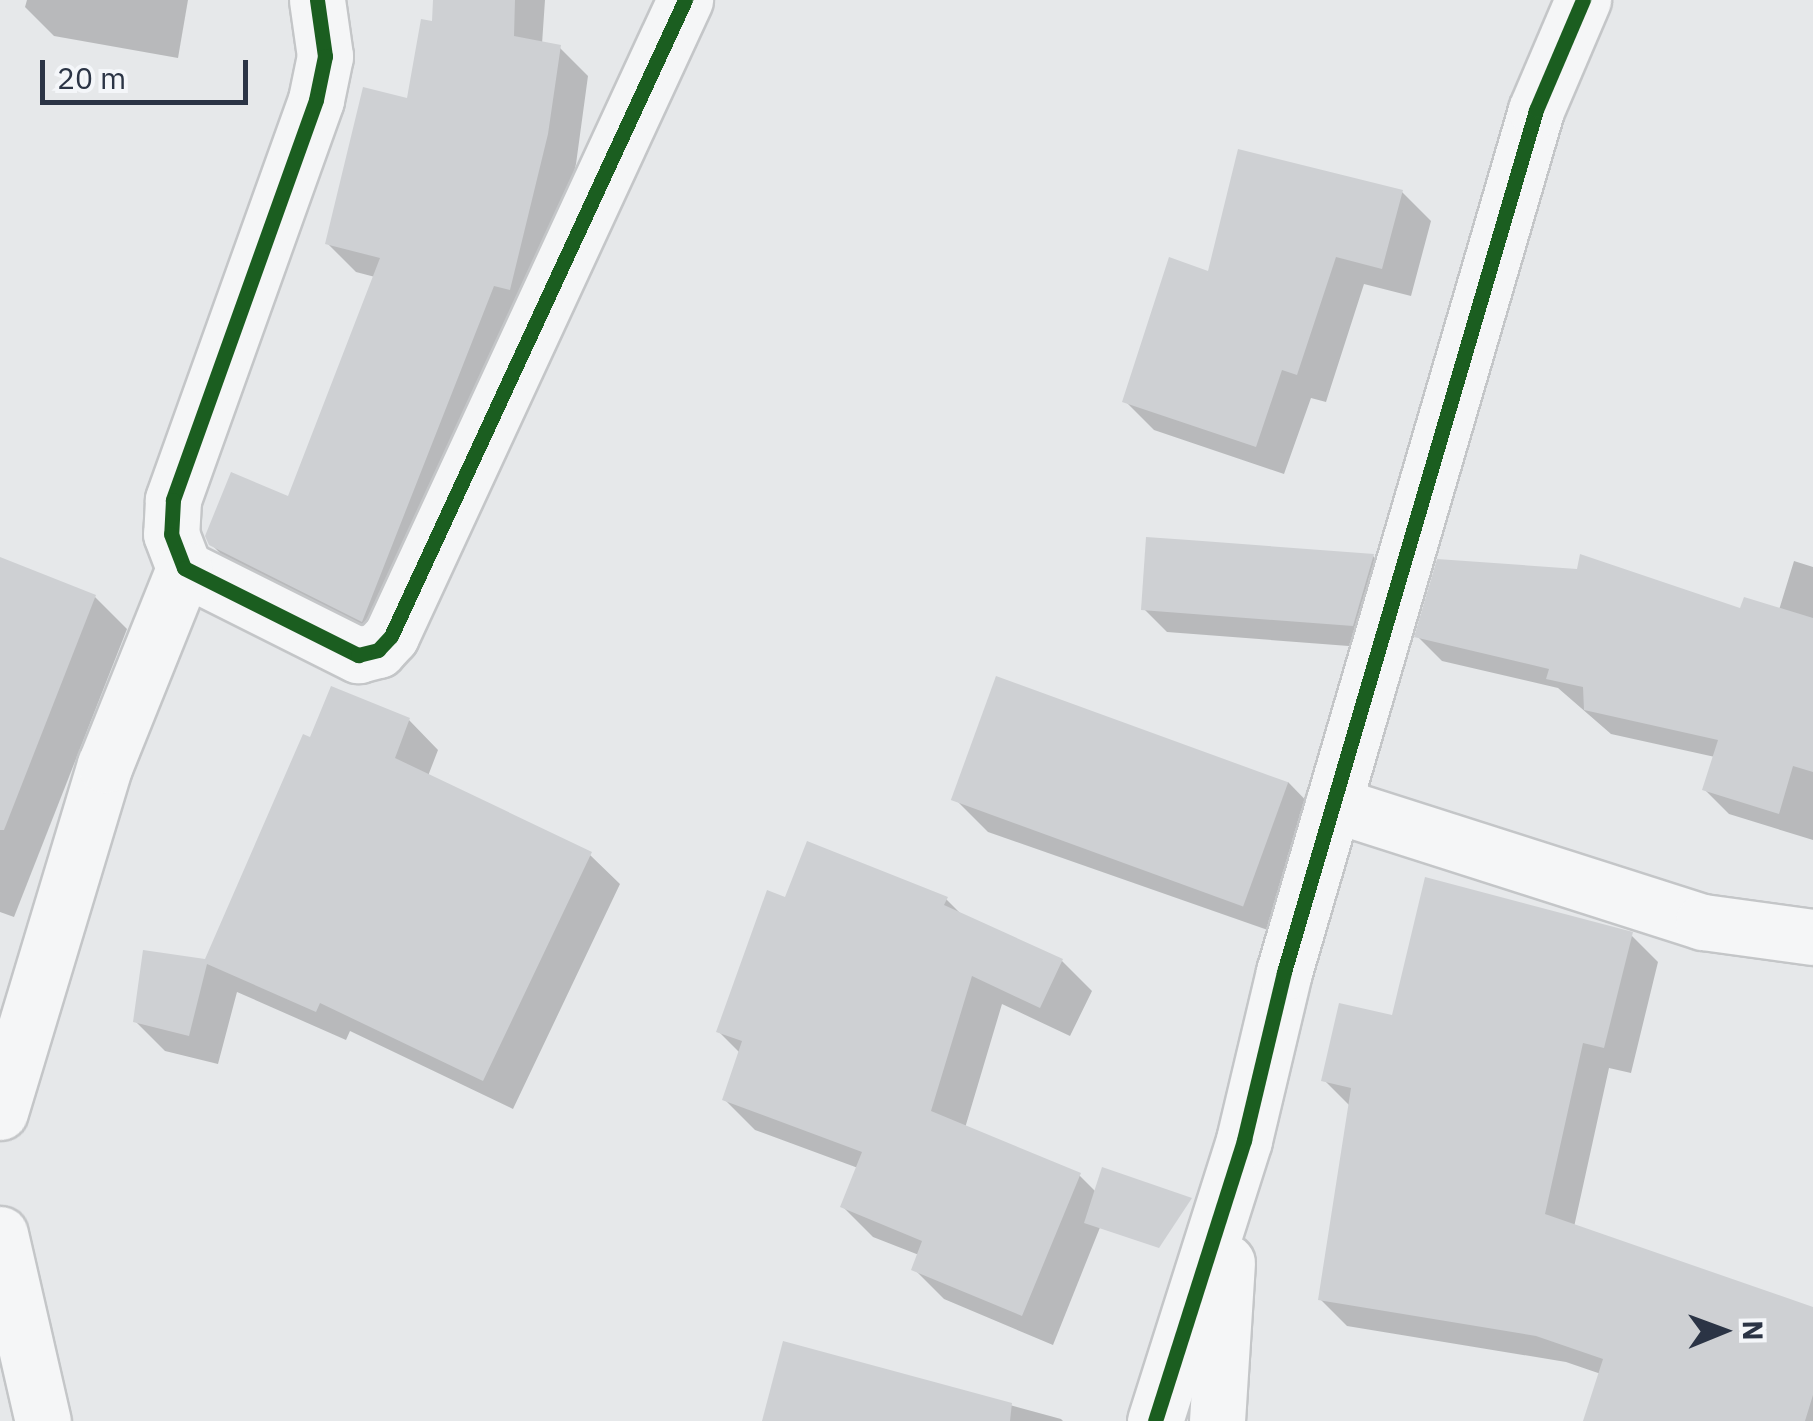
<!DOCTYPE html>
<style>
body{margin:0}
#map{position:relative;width:1813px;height:1421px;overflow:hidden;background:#e6e8ea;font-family:"IBM Plex Sans",sans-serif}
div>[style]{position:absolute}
.shadow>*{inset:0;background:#0003}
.building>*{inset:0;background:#ced0d3;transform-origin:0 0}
.roads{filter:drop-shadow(2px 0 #c4c6c8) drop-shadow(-2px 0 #c4c6c8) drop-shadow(0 2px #c4c6c8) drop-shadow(0 -2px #c4c6c8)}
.minor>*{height:55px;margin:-27.5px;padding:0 27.5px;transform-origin:27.5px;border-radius:27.5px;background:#f5f6f7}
.cycleway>*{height:15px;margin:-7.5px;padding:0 7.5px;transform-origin:7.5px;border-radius:7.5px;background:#1b5e20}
span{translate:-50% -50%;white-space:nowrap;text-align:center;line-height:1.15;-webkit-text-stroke:8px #f4f6f9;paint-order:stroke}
.north{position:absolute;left:1673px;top:1281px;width:100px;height:100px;-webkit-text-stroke:8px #f4f6f9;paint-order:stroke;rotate:89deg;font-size:28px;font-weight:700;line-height:40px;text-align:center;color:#2b3445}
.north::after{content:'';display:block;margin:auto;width:35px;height:45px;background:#2b3445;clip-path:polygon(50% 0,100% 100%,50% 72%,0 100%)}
.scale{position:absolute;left:40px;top:60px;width:208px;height:45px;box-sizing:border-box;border:5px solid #2b3445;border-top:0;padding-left:12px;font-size:30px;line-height:35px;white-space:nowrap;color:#2b3445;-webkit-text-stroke:8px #f4f6f9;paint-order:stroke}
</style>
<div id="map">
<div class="shadow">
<i style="clip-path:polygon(27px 0,188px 0,178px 58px,54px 36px,25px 7px)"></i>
<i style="clip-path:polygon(436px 0,545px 0,542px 44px,559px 47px,588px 76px,576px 164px,538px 317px,390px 649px,241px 574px,211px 544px,290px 499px,375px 277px,356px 272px,328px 244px,409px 101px,435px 24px)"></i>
<i style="clip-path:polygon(1402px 192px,1431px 221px,1411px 296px,1364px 284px,1326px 402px,1311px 398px,1284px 474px,1154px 430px,1125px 401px,1210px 274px)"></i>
<i style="clip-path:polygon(1373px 556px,1395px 579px,1375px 648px,1167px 632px,1144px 609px)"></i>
<i style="clip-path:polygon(0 560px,95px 597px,127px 629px,14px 917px,0 912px)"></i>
<i style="clip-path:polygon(1794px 561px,1813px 567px,1813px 840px,1729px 814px,1705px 790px,1715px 757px,1611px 734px,1558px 688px,1442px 661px,1417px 636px,1779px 610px)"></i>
<i style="clip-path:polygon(409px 720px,438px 750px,428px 776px,590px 855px,620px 884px,513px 1109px,350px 1031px,346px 1040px,237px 992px,218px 1064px,165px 1051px,135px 1021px,207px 961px,312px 740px)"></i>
<i style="clip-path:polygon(1288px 782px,1320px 815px,1279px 934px,988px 832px,955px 799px)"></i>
<i style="clip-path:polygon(946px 899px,964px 917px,1062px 961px,1092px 991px,1070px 1036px,1002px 1004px,965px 1128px,1079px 1175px,1109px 1205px,1053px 1345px,944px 1299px,914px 1269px,919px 1255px,873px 1237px,843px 1207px,858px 1168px,755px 1130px,725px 1100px,741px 1054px,719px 1032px,787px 900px)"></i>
<i style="clip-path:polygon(1631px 935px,1658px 962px,1631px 1073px,1609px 1068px,1574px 1227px,1813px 1308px,1813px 1421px,1585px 1421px,1601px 1374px,1566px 1362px,1347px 1326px,1320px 1299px,1351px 1107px,1324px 1080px,1394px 1018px)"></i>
<i style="clip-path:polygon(785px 1344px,1061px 1419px,1063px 1421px,765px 1421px)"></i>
</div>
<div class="building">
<i style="clip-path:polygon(433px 0,515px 0,514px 36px,561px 45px,548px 134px,510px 290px,494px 286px,362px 622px,209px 545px,205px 536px,231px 472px,288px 496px,380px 258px,325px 244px,363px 87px,407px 98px,421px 19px,432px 21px)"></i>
<i style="clip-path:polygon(1238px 149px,1403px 190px,1382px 269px,1336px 257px,1297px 375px,1282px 370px,1256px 447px,1122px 402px,1169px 257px,1208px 271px)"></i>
<i style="clip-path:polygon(1146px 537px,1189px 540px,1374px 554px,1353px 626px,1141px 610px)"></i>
<i style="clip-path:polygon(1580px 554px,1740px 608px,1744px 597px,1813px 618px,1813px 772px,1793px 766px,1779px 814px,1702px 790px,1718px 740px,1584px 710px,1583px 687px,1546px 679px,1549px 669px,1414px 637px,1437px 559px,1577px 569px)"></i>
<i style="clip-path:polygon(0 557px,96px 595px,4px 830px,0 830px)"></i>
<i style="left:996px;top:676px;width:311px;height:132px;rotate:20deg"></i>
<i style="clip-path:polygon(331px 686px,410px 718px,395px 758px,592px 852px,483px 1081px,320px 1003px,316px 1012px,207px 964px,189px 1036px,133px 1022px,143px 950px,205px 959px,303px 734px,310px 737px)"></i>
<i style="clip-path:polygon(807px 841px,948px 897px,944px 905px,1063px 959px,1040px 1008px,972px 976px,931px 1111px,1081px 1173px,1022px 1316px,911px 1270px,922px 1241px,840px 1207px,862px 1152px,722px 1100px,742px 1041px,716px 1032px,767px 890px,785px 897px)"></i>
<i style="clip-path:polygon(1425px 877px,1633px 932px,1604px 1048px,1583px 1043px,1545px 1214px,1813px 1307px,1813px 1395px,1805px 1421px,1583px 1421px,1603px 1359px,1536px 1336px,1318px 1300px,1351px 1088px,1321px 1081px,1339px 1003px,1392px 1015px)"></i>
<i style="clip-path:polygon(1102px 1167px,1192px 1198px,1159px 1248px,1084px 1223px)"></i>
<i style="clip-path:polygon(783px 1341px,1012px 1403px,1010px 1421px,762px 1421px)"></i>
</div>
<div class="roads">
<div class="minor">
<i style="left:317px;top:0;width:57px;rotate:81.9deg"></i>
<i style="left:325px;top:56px;width:45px;rotate:101.6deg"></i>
<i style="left:316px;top:100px;width:425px;rotate:109.7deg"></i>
<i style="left:173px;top:500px;width:34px;rotate:93deg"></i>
<i style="left:171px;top:534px;width:36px;rotate:69deg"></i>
<i style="left:184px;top:568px;width:195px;rotate:26.6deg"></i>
<i style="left:358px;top:655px;width:21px;rotate:-14deg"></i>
<i style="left:378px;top:650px;width:19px;rotate:-47deg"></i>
<i style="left:391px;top:636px;width:701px;rotate:-65.19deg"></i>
<i style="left:1333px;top:804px;width:388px;rotate:17.7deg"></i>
<i style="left:1703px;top:922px;width:111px;rotate:7.8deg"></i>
<i style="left:0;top:1112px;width:363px;rotate:-73.2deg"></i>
<i style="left:105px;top:765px;width:212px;rotate:-68.1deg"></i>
<i style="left:0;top:1234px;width:192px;rotate:77.1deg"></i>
<i style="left:1155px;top:1421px;width:295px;rotate:-72.4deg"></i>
<i style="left:1244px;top:1140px;width:173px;rotate:-76.6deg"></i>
<i style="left:1284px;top:972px;width:898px;rotate:-73.7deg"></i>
<i style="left:1536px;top:110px;width:120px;rotate:-66.9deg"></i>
<i style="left:1217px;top:1421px;width:159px;rotate:-86.4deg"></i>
</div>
</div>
<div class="cycleway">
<i style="left:317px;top:0;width:57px;rotate:81.9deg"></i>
<i style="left:325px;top:56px;width:45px;rotate:101.6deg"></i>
<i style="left:316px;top:100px;width:425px;rotate:109.7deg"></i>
<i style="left:173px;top:500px;width:34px;rotate:93deg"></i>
<i style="left:171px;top:534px;width:36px;rotate:69deg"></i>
<i style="left:184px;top:568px;width:195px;rotate:26.6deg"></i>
<i style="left:358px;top:655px;width:21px;rotate:-14deg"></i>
<i style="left:378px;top:650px;width:19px;rotate:-47deg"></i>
<i style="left:391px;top:636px;width:701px;rotate:-65.19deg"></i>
<i style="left:1155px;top:1421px;width:295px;rotate:-72.4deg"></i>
<i style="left:1244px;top:1140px;width:173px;rotate:-76.6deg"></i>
<i style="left:1284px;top:972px;width:898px;rotate:-73.7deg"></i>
<i style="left:1536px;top:110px;width:120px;rotate:-66.9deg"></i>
</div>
<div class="north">N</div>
<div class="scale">20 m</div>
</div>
